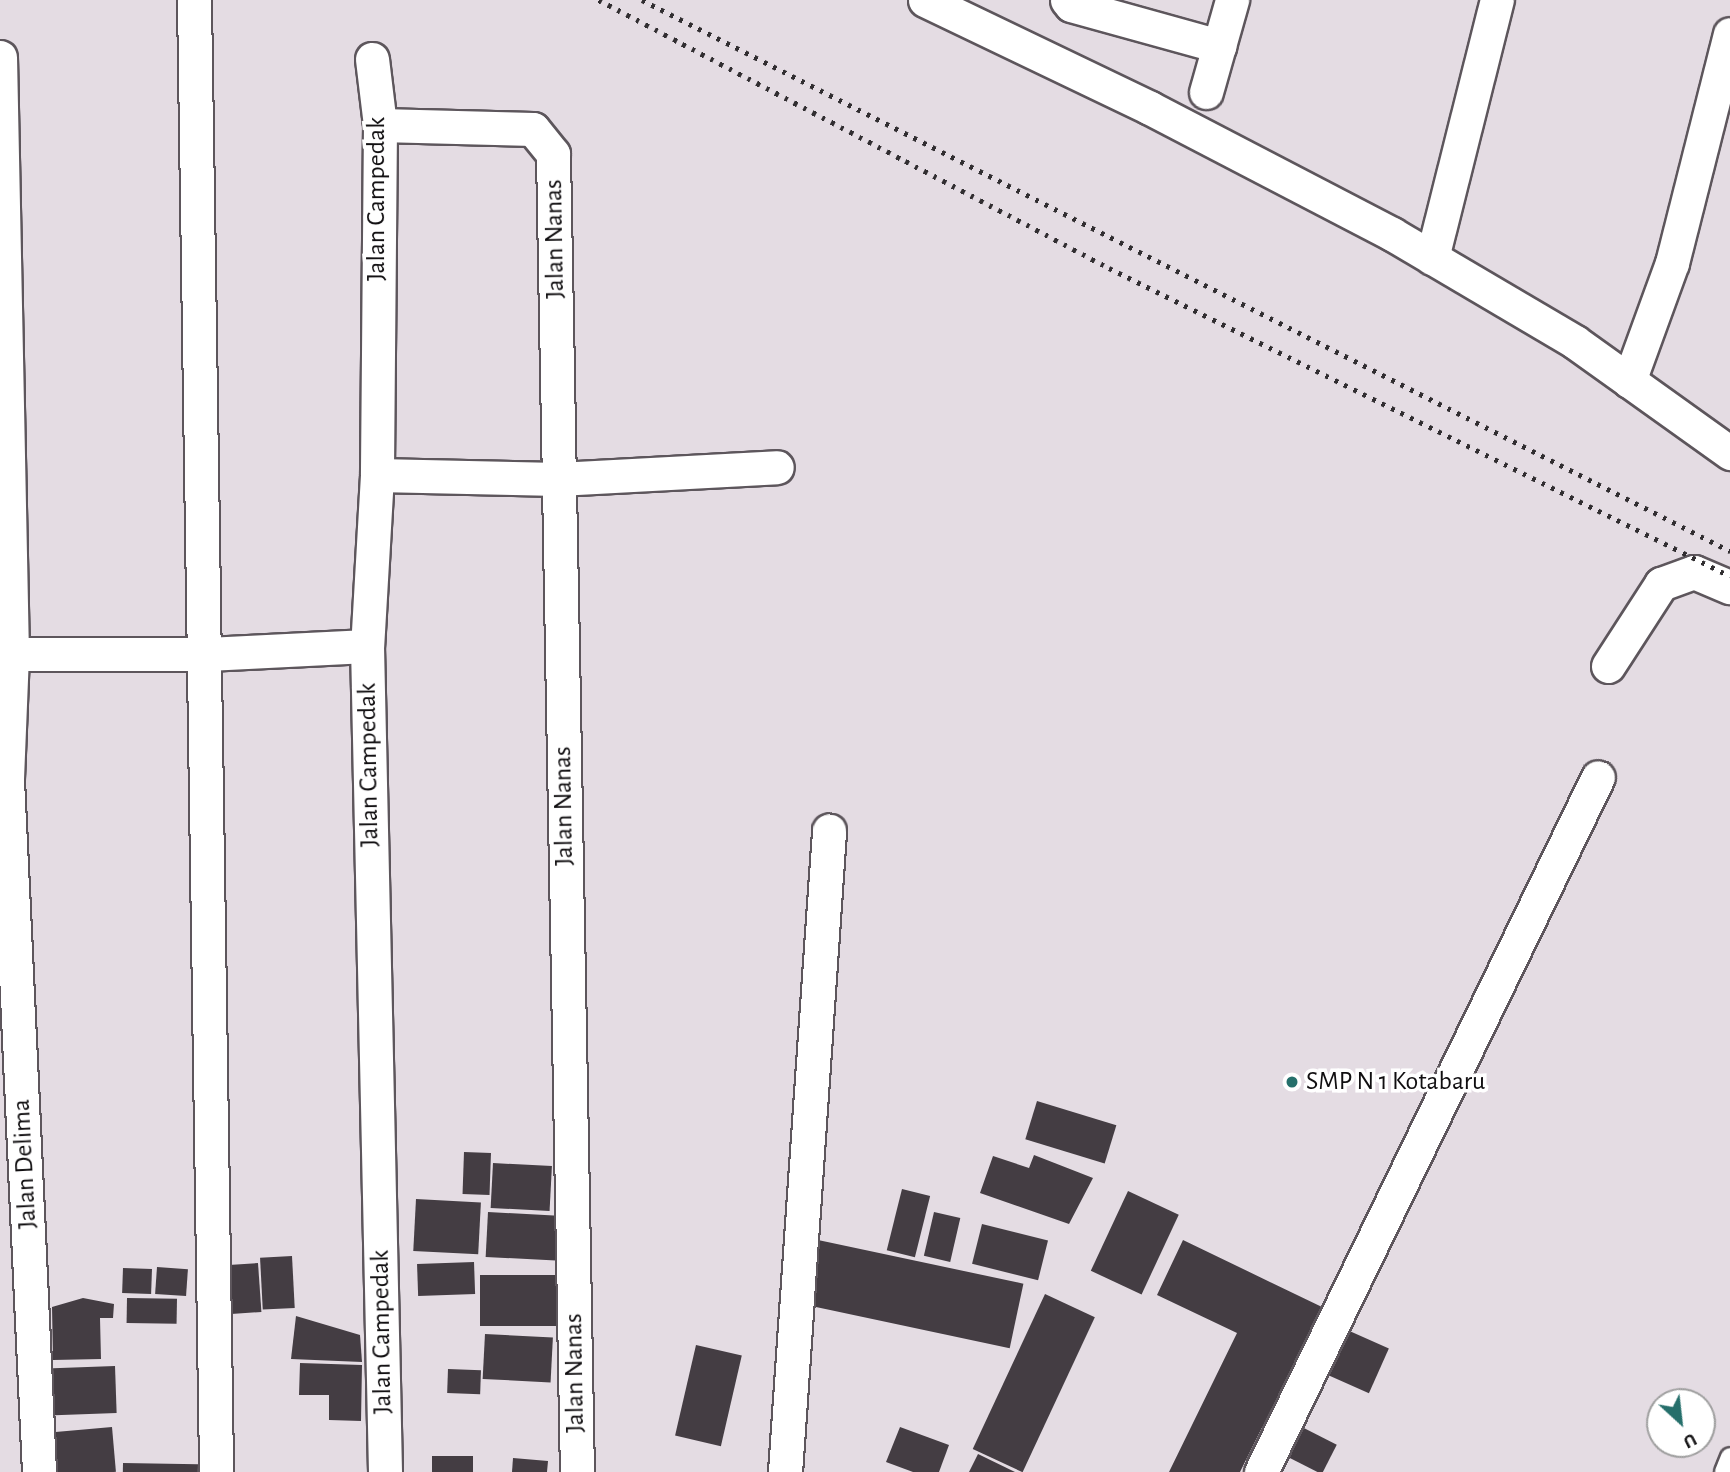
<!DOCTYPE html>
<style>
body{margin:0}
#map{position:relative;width:1730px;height:1472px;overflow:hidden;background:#e4dce3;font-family:"Alegreya Sans",sans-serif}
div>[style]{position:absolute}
.building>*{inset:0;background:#443d43;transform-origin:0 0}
.roads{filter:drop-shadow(2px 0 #5d565c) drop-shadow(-2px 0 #5d565c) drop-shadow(0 2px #5d565c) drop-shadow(0 -2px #5d565c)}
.lane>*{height:18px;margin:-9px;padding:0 9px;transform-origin:9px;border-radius:9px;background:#fff}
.street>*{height:33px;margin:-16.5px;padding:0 16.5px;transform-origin:16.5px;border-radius:16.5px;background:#fff}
.rail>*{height:5px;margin-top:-2.5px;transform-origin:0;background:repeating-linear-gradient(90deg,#312e31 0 3.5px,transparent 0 10.5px)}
.dots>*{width:19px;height:19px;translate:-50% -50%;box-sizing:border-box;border:4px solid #fff;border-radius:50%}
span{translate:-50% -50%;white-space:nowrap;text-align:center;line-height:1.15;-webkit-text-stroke:7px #fff;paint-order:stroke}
.street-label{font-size:26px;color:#100e10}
.poi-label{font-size:26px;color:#100e10}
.left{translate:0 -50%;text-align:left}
.north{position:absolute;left:1646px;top:1388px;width:70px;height:70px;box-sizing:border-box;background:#fff;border:2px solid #9f9f9f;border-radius:50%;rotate:153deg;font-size:19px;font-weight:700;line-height:28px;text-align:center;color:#100e10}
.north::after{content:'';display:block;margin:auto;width:24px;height:32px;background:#256f6b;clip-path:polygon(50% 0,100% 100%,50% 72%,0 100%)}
</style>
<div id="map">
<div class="building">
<i style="left:1037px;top:1101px;width:83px;height:40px;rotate:17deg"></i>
<i style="left:464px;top:1152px;width:27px;height:42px;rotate:2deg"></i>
<i style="clip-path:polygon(1034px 1155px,1093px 1178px,1069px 1224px,980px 1193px,993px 1156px,1029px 1168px)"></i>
<i style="left:493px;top:1163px;width:59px;height:45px;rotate:3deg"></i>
<i style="left:902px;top:1189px;width:29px;height:63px;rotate:14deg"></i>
<i style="left:1128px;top:1191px;width:56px;height:88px;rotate:25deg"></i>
<i style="left:416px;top:1199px;width:65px;height:52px;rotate:3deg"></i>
<i style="left:488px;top:1212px;width:75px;height:45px;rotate:3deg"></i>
<i style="left:934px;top:1212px;width:27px;height:45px;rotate:13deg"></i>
<i style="left:982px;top:1224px;width:68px;height:41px;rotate:14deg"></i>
<i style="left:818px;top:1240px;width:210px;height:66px;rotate:12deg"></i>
<i style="clip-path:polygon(1183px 1240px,1322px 1307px,1240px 1472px,1169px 1472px,1237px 1333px,1157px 1295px)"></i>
<i style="left:292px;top:1256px;width:52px;height:32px;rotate:87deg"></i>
<i style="left:474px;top:1262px;width:32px;height:57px;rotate:88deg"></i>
<i style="left:258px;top:1263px;width:49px;height:41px;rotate:86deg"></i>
<i style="left:157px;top:1267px;width:31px;height:27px;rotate:4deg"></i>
<i style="left:123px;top:1268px;width:29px;height:25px;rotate:2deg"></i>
<i style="left:560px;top:1275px;width:51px;height:80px;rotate:90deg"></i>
<i style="left:1045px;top:1294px;width:55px;height:171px;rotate:25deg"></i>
<i style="clip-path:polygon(83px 1298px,114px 1304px,113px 1318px,100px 1318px,101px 1359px,53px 1360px,52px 1307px)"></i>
<i style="left:127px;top:1298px;width:50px;height:25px;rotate:1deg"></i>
<i style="clip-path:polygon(296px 1316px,360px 1335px,362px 1362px,291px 1359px)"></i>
<i style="left:1345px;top:1329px;width:48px;height:49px;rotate:24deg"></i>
<i style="left:485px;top:1334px;width:68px;height:45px;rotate:3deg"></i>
<i style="left:696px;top:1345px;width:47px;height:93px;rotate:13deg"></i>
<i style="clip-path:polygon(300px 1363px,362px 1365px,361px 1421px,329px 1420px,329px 1395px,299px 1395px)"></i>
<i style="left:115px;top:1366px;width:47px;height:62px;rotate:88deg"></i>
<i style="left:448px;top:1369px;width:33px;height:24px;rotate:2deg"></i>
<i style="left:1294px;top:1423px;width:48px;height:33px;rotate:27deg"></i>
<i style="left:112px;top:1427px;width:45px;height:68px;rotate:85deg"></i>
<i style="clip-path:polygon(900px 1427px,949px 1445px,939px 1472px,913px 1472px,886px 1462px)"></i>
<i style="clip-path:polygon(978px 1454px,1015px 1472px,969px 1472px)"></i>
<i style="left:432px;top:1456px;width:41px;height:16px"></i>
<i style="clip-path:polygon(513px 1458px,548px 1461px,547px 1472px,512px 1472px)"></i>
<i style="left:123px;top:1463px;width:75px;height:9px;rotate:1deg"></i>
</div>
<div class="roads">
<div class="lane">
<i style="left:1724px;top:1472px;width:16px;rotate:-68deg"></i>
</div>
<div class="street">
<i style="left:194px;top:0;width:1472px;rotate:89.14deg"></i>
<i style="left:925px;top:0;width:250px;rotate:25.6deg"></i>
<i style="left:1150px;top:108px;width:273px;rotate:27.5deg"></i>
<i style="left:1392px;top:234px;width:212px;rotate:30.5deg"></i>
<i style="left:1575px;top:342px;width:191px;rotate:35.6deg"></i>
<i style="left:1067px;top:0;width:6px;rotate:51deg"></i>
<i style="left:1071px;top:5px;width:154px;rotate:15.5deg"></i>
<i style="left:0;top:57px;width:597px;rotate:88.85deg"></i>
<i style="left:12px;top:654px;width:126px;rotate:92.3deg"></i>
<i style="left:7px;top:780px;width:693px;rotate:87.35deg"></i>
<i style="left:372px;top:59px;width:66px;rotate:83.1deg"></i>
<i style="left:380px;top:125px;width:350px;rotate:90.5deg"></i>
<i style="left:377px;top:475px;width:171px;rotate:93.3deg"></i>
<i style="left:367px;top:646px;width:826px;rotate:88.75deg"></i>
<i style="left:1206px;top:92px;width:96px;rotate:-74.2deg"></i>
<i style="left:380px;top:125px;width:153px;rotate:1.5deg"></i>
<i style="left:533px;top:129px;width:32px;rotate:51deg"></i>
<i style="left:553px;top:154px;width:1318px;rotate:88.96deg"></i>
<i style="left:1432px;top:258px;width:266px;rotate:-75.9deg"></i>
<i style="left:1629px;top:381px;width:126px;rotate:-70deg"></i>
<i style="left:1672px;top:263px;width:236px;rotate:-75.8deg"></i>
<i style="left:377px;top:475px;width:181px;rotate:1.3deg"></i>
<i style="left:558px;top:479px;width:219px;rotate:-3.1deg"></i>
<i style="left:12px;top:654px;width:195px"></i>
<i style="left:207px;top:654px;width:160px;rotate:-2.9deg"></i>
<i style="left:1608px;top:666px;width:98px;rotate:-57.1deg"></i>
<i style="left:1661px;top:584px;width:35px;rotate:-20deg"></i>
<i style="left:1694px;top:572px;width:39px;rotate:23deg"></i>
<i style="left:785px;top:1472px;width:643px;rotate:-86.07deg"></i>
<i style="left:1261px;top:1472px;width:772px;rotate:-64.13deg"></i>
</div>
</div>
<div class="rail">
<i style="left:599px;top:0;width:576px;rotate:27.72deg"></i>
<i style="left:1109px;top:268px;width:693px;rotate:26.38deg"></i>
<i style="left:642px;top:0;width:1220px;rotate:26.86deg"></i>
</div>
<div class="dots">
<i style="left:1292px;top:1082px;background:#256f6b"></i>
</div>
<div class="street-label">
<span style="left:377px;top:199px;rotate:-90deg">Jalan Campedak</span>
<span style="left:555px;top:239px;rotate:-91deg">Jalan Nanas</span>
<span style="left:369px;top:765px;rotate:-91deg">Jalan Campedak</span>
<span style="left:564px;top:806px;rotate:-91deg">Jalan Nanas</span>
<span style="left:25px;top:1164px;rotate:-93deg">Jalan Delima</span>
<span style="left:382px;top:1332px;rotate:-91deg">Jalan Campedak</span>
<span style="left:575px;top:1373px;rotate:-91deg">Jalan Nanas</span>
</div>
<div class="poi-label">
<span class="left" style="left:1306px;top:1082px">SMP N 1 Kotabaru</span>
</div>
<div class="north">U</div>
</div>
